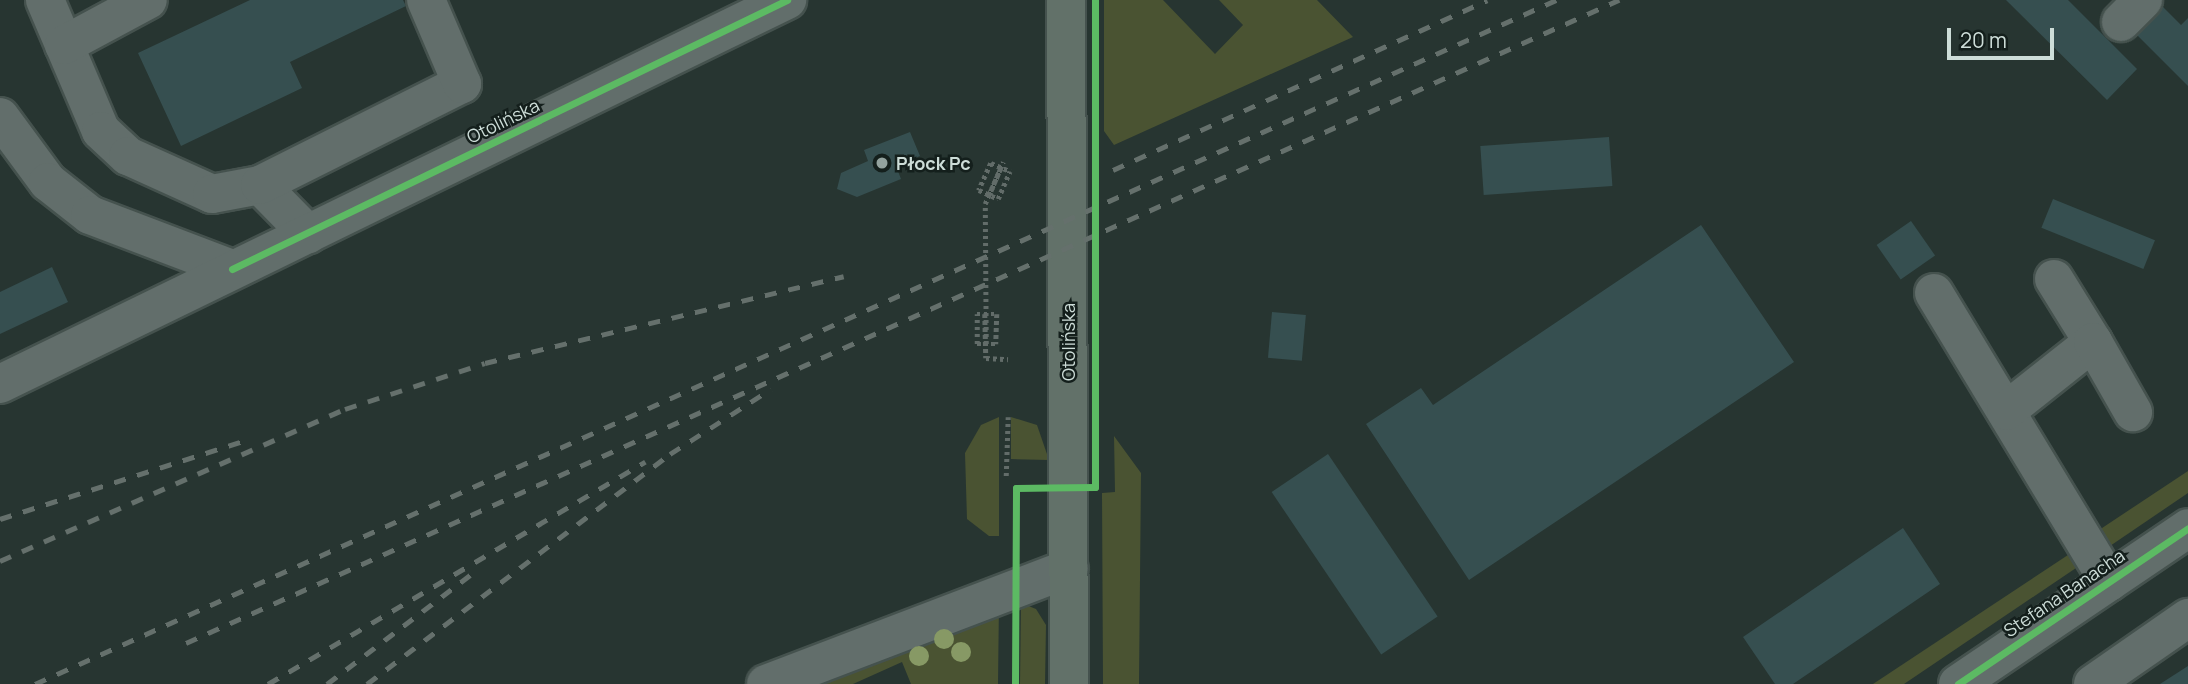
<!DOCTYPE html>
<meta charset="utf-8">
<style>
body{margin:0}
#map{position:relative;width:2188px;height:684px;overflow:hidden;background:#273531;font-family:Manrope,sans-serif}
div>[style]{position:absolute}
.green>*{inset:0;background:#4a5332}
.building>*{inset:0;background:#364f50;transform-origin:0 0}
.path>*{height:4.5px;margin-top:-2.25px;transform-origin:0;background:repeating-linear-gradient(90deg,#626c69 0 3.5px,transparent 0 7px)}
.roads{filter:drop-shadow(2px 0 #45524e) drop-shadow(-2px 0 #45524e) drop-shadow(0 2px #45524e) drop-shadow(0 -2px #45524e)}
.minor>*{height:38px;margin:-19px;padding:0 19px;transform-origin:19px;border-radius:19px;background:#626e6b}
.major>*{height:38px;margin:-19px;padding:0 19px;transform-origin:19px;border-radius:19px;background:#627169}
.rail>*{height:5px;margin-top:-2.5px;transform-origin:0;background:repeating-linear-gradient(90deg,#65706c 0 12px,transparent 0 24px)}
.path-bridge>*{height:4.5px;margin-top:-2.25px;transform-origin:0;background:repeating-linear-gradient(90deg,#626c69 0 3.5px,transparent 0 7px)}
.cycleway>*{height:7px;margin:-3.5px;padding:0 3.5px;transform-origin:3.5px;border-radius:3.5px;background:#5cba63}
.trees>*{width:20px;height:20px;margin:-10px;border-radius:50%;background:#879965}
.dots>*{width:19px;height:19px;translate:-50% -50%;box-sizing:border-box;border:4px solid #141f1c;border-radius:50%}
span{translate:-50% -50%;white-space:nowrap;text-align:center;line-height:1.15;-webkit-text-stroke:5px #141f1c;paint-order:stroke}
.street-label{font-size:18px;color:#cdddd8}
.poi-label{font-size:18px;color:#cdddd8;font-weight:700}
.left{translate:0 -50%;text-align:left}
.scale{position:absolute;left:1947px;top:28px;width:107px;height:32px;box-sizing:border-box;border:4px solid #cdddd8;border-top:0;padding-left:9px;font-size:21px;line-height:24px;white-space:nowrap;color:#cdddd8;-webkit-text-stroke:5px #141f1c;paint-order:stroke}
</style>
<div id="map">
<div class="green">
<i style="clip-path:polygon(1104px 0,1163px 0,1215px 54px,1243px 25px,1219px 0,1317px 0,1353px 37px,1114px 145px,1104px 131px)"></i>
<i style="clip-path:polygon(999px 417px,999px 536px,989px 536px,967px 519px,965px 453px,981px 425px)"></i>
<i style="clip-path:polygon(1011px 417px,1037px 425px,1049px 460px,1011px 459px)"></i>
<i style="clip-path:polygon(1114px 436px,1141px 473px,1139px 684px,1103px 684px,1102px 493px,1115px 492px)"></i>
<i style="clip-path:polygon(2188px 471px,2188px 493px,2110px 546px,2093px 534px)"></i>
<i style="clip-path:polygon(2071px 553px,2076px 568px,1904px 684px,1873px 684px)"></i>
<i style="clip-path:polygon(999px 602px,998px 684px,911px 684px,902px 662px,853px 684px,794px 684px)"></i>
<i style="clip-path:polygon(1021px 603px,1036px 609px,1046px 625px,1045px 684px,1020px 684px)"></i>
</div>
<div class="building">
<i style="clip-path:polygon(250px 0,403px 0,406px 6px,290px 62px,302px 88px,181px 146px,138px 53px)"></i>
<i style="clip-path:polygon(2006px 0,2068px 0,2137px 69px,2107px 100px)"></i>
<i style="clip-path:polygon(2158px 2px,2181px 25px,2188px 18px,2188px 86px,2131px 29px)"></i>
<i style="clip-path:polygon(910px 132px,920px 156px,896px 166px,901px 179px,857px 197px,837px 189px,841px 173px,868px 161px,864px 150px)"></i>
<i style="left:1609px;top:137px;width:49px;height:129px;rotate:86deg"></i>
<i style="left:2053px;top:199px;width:110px;height:31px;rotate:22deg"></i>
<i style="left:1911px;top:221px;width:42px;height:42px;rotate:55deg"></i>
<i style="clip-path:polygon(1701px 225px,1794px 362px,1469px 580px,1366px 424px,1421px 388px,1433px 405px)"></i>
<i style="clip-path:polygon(52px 267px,68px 302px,0 334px,0 292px)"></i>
<i style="left:1272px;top:312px;width:34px;height:46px;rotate:5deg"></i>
<i style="left:1328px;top:454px;width:196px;height:68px;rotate:56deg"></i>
<i style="clip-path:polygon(1903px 528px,1940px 584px,1793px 684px,1775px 684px,1743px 637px)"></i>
<i style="clip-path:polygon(2188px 666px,2188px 684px,2160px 684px)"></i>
</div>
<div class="path">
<i style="left:991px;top:163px;width:30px;rotate:114deg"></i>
<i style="left:979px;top:190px;width:21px;rotate:25deg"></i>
<i style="left:998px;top:199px;width:30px;rotate:-67deg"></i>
<i style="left:989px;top:195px;width:36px;rotate:-67deg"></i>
<i style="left:985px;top:314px;width:44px;rotate:88.7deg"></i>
<i style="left:986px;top:358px;width:22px;rotate:3deg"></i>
<i style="left:977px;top:344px;width:30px;rotate:-90deg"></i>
<i style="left:977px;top:314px;width:20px"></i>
<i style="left:997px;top:314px;width:30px;rotate:92deg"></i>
<i style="left:1006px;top:476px;width:59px;rotate:-88.1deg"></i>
</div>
<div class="roads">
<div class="minor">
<i style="left:45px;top:0;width:142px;rotate:66.9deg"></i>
<i style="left:101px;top:131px;width:37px;rotate:43deg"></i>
<i style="left:128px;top:156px;width:92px;rotate:24.3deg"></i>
<i style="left:212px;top:194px;width:49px;rotate:-10.6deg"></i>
<i style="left:260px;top:185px;width:69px;rotate:45.6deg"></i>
<i style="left:2121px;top:22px;width:31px;rotate:-45deg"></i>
<i style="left:64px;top:45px;width:95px;rotate:-28.2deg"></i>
<i style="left:0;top:117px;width:81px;rotate:53.6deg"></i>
<i style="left:48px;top:182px;width:53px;rotate:38.2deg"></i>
<i style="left:90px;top:215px;width:152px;rotate:20.8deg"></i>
<i style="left:260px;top:185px;width:226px;rotate:-26.6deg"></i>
<i style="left:462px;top:84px;width:91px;rotate:-113.2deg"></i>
<i style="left:2054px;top:279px;width:74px;rotate:58.2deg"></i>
<i style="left:1934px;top:293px;width:338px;rotate:58.8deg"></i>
<i style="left:0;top:384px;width:876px;rotate:-26.01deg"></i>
<i style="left:2006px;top:411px;width:111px;rotate:-38.4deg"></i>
<i style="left:2093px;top:342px;width:81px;rotate:60.3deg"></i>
<i style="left:766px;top:684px;width:324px;rotate:-20.9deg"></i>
<i style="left:1958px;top:684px;width:278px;rotate:-34.1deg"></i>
<i style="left:2093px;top:684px;width:116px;rotate:-34.8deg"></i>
</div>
<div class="major">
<i style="left:1066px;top:0;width:684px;rotate:89.75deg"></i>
</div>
</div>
<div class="rail">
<i style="left:1113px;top:170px;width:411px;rotate:-24.4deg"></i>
<i style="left:0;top:519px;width:255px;rotate:-17.8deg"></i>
<i style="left:0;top:561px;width:377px;rotate:-23.8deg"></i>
<i style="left:345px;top:409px;width:147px;rotate:-18.2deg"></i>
<i style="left:485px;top:363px;width:369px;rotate:-13.6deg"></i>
<i style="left:186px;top:643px;width:1571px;rotate:-24.17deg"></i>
<i style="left:35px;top:684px;width:1668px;rotate:-24.21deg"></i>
<i style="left:268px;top:684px;width:438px;rotate:-30.5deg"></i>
<i style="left:327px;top:684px;width:180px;rotate:-37.3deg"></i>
<i style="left:367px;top:684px;width:380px;rotate:-37.2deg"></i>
<i style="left:670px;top:454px;width:120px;rotate:-32.8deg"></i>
</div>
<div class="path-bridge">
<i style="left:991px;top:163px;width:21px;rotate:23deg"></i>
<i style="left:977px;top:344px;width:19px"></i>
<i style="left:986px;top:344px;width:140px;rotate:-90.4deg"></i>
<i style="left:985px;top:204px;width:40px;rotate:-66.6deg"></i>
</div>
<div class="cycleway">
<i style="left:232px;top:269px;width:617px;rotate:-25.86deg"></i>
<i style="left:1015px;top:684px;width:196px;rotate:-89.7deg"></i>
<i style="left:1016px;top:488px;width:79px;rotate:-0.7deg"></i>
<i style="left:1095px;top:487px;width:487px;rotate:-90deg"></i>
<i style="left:1958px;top:684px;width:278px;rotate:-34.1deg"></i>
</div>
<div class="trees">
<i style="left:944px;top:639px"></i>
<i style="left:961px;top:652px"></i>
<i style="left:919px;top:656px"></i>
</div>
<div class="dots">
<i style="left:882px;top:163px;background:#93a29e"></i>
</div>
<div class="street-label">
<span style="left:503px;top:121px;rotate:-26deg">Otolińska</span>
<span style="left:1068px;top:342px;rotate:-90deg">Otolińska</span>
<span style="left:2064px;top:593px;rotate:-34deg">Stefana Banacha</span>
</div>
<div class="poi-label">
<span class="left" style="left:896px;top:163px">Płock Pc</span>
</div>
<div class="scale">20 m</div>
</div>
